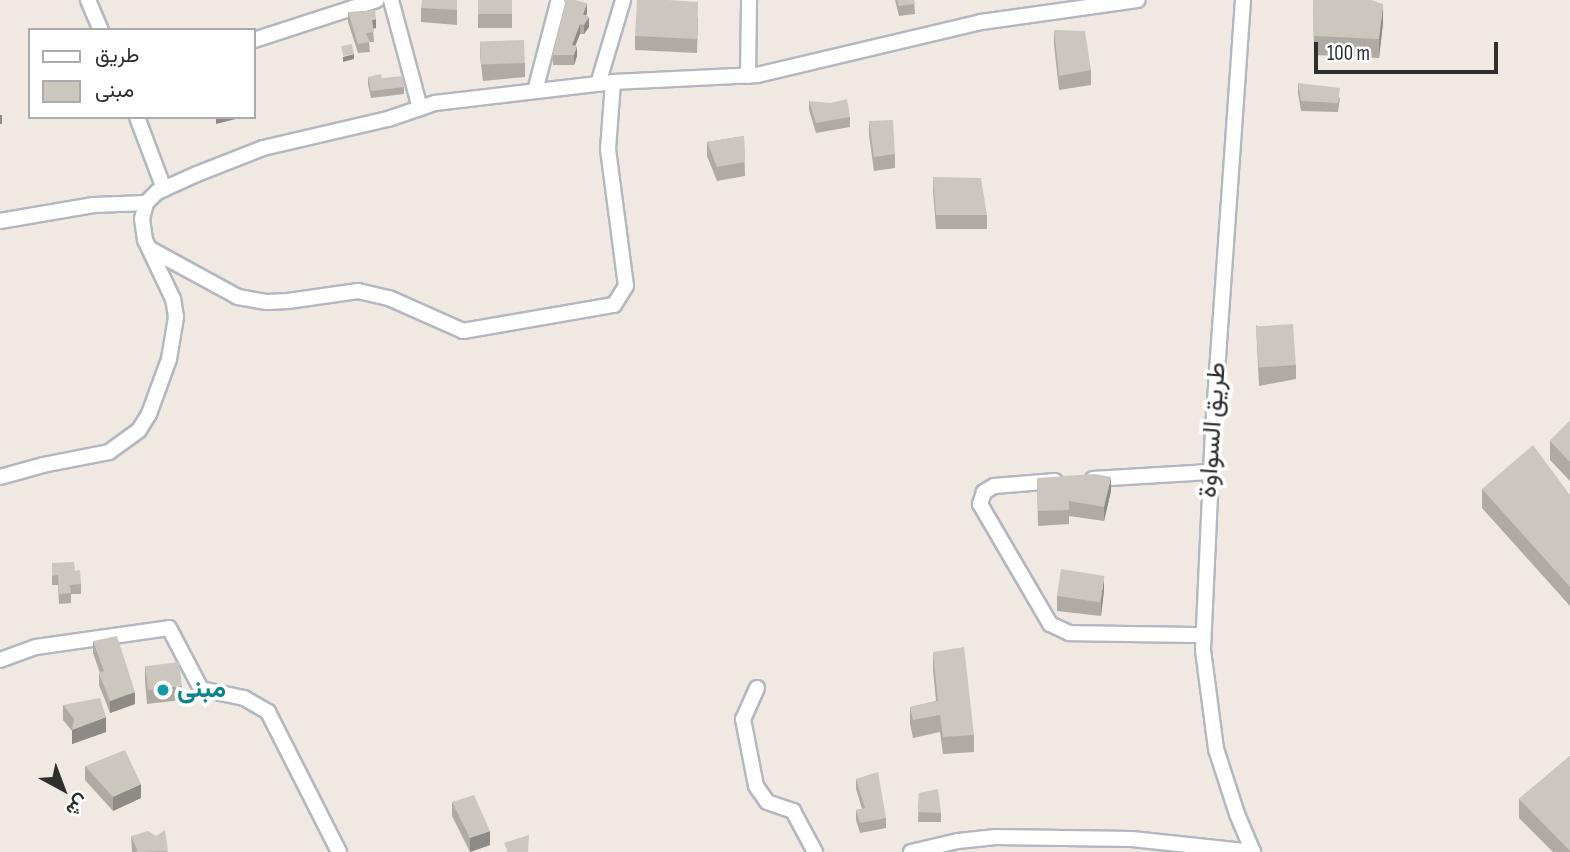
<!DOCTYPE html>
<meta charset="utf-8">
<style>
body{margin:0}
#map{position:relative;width:1570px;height:852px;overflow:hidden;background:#efe9e1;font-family:"Sofia Sans Condensed",Vazirmatn,sans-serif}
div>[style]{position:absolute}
.roads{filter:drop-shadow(2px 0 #b4b7c1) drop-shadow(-2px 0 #b4b7c1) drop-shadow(0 2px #b4b7c1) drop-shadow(0 -2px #b4b7c1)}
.minor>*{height:14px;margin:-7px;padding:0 7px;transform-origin:7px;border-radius:7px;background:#fff}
.wall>*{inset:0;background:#afaba4;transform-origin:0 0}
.shaded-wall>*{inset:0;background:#8e8b86;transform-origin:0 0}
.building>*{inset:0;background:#cbc7bf;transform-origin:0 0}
.dots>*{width:19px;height:19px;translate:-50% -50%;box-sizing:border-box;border:4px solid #fff;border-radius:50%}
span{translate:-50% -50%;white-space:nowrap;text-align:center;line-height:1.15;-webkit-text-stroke:7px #fff;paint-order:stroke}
.street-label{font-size:26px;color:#2e2e2e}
.culture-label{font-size:26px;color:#0d838f;font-weight:700}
.left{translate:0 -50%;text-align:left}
.legend{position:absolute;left:28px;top:28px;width:228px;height:91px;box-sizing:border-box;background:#fff;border:2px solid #ababab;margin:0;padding:9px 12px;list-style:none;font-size:21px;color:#2e2e2e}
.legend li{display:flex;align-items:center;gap:14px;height:35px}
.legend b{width:35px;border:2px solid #ababab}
.north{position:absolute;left:28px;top:754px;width:70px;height:70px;-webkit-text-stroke:5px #fff;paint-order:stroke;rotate:139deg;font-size:19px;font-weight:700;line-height:28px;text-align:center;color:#2e2e2e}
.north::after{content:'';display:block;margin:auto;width:24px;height:32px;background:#2e2e2e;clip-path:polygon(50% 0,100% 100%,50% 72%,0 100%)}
.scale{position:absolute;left:1314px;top:42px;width:184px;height:32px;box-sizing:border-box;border:4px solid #2e2e2e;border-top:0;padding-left:9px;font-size:21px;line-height:24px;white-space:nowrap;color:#2e2e2e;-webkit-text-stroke:5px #fff;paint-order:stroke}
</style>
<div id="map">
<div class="roads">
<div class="minor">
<i style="left:88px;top:0;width:33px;rotate:67deg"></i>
<i style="left:391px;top:0;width:112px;rotate:75deg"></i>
<i style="left:1243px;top:0;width:430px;rotate:94deg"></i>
<i style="left:1213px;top:429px;width:221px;rotate:92.6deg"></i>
<i style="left:1203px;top:650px;width:100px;rotate:82.5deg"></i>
<i style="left:1216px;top:749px;width:68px;rotate:72.1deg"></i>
<i style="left:1237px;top:814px;width:41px;rotate:67.2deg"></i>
<i style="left:254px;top:40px;width:129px;rotate:-18deg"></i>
<i style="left:748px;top:76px;width:76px;rotate:-89.2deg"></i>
<i style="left:598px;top:84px;width:88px;rotate:-73.4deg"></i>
<i style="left:535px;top:91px;width:91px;rotate:-75.4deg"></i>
<i style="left:137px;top:117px;width:77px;rotate:69.4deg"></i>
<i style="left:0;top:221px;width:95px;rotate:-9.7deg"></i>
<i style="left:94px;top:205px;width:52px;rotate:-2.2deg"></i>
<i style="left:150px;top:249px;width:100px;rotate:28.6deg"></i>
<i style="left:238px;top:297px;width:29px;rotate:10deg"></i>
<i style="left:267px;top:302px;width:21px;rotate:-3deg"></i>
<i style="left:288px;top:301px;width:71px;rotate:-8.1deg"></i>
<i style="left:358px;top:291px;width:32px;rotate:13deg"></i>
<i style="left:389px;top:298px;width:81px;rotate:24deg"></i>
<i style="left:463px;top:331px;width:153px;rotate:-9.8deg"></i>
<i style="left:614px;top:305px;width:22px;rotate:-58deg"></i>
<i style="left:626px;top:286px;width:138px;rotate:-97.5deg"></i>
<i style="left:608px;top:149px;width:67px;rotate:-85.7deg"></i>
<i style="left:0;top:477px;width:45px;rotate:-15.6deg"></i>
<i style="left:43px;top:465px;width:67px;rotate:-11.1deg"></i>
<i style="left:109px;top:452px;width:37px;rotate:-36deg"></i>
<i style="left:139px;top:430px;width:19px;rotate:-58deg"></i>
<i style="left:149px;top:414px;width:59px;rotate:-70deg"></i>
<i style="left:169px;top:359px;width:43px;rotate:-80.5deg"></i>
<i style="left:176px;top:317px;width:18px;rotate:-99deg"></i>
<i style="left:173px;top:299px;width:65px;rotate:-115.4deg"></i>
<i style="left:145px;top:240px;width:21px;rotate:-98deg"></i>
<i style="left:142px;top:219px;width:16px;rotate:-76deg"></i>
<i style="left:146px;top:203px;width:16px;rotate:-45deg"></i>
<i style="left:157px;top:192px;width:44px;rotate:-24.2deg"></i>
<i style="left:197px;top:174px;width:71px;rotate:-21.5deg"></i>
<i style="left:263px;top:148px;width:128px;rotate:-13.1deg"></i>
<i style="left:388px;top:119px;width:50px;rotate:-18.8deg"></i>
<i style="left:435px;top:103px;width:179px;rotate:-6.7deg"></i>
<i style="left:613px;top:82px;width:144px;rotate:-2.8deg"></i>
<i style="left:757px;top:75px;width:230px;rotate:-13.3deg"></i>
<i style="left:981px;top:22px;width:158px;rotate:-8deg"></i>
<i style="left:1093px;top:479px;width:117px;rotate:-3.4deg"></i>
<i style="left:1055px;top:481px;width:61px;rotate:175.3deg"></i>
<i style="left:994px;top:486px;width:12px;rotate:149deg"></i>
<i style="left:984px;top:492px;width:13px;rotate:108deg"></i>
<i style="left:980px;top:504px;width:139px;rotate:59.7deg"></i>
<i style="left:1050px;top:624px;width:21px;rotate:25deg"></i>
<i style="left:1069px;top:633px;width:134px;rotate:0.9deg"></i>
<i style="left:0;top:660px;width:38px;rotate:-20deg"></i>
<i style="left:36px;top:647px;width:134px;rotate:-8.1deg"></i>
<i style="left:169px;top:628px;width:69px;rotate:62.3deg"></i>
<i style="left:201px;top:689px;width:44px;rotate:11.8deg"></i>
<i style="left:244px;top:698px;width:28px;rotate:30deg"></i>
<i style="left:268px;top:712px;width:157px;rotate:63.1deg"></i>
<i style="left:757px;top:688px;width:34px;rotate:114deg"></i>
<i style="left:743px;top:719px;width:68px;rotate:79deg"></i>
<i style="left:756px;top:786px;width:19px;rotate:55deg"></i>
<i style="left:767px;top:802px;width:28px;rotate:19deg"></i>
<i style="left:793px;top:811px;width:47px;rotate:61.8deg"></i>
<i style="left:911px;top:852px;width:48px;rotate:-13.2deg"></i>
<i style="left:958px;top:841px;width:38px;rotate:-6deg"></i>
<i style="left:996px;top:837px;width:136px;rotate:0.8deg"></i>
<i style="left:1132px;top:839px;width:122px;rotate:6.1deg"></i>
</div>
</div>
<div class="wall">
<i style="clip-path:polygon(457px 0,457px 25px,421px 22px,421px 8px)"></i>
<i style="left:478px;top:0;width:34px;height:28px"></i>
<i style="clip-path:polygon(895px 0,914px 0,915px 14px,899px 16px)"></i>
<i style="clip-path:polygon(1313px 0,1383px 23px,1379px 58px,1314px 55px)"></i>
<i style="clip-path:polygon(348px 12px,376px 28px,373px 29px,374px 42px,369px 42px,370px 52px,358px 53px,348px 22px)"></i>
<i style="clip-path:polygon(587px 13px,586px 16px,589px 27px,584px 34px,580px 34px,575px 46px,577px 56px,574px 65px,553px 65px,553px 55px)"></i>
<i style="clip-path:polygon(698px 17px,697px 53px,635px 50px,635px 36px)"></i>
<i style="clip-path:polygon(1054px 30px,1091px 70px,1091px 85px,1059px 90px,1054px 44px)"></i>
<i style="clip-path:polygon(480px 42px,525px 63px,525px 77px,483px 81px,480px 56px)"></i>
<i style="clip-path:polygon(368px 77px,382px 78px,404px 87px,404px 94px,371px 98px,368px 84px)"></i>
<i style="clip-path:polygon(1298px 83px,1340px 98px,1338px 112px,1301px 111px,1298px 93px)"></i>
<i style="clip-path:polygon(809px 101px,850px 117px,850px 127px,816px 133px,809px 110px)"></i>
<i style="clip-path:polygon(869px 121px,895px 154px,895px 168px,874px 171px,869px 135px)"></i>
<i style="clip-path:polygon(744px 136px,745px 176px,717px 181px,707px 156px,707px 142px)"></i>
<i style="clip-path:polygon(933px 177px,987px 215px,987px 229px,936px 229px,933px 191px)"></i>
<i style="clip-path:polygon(1256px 325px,1296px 365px,1296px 379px,1259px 386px)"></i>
<i style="clip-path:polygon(1570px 421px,1570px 481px,1550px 460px,1550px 441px)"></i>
<i style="clip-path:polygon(1037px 478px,1111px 491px,1104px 521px,1069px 516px,1069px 524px,1038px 526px)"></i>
<i style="clip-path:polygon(1482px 489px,1570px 495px,1570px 606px,1482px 508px)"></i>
<i style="clip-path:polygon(52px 563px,75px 571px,81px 584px,81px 594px,71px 594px,71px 603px,59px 604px,58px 585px,52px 585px)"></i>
<i style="clip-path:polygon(1104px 590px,1101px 616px,1057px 611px,1057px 596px)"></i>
<i style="clip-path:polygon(93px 641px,135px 704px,110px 713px,99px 685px,99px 673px,100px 673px,93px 653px)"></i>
<i style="clip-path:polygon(933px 652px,974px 735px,974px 752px,943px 754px,940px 732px,913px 738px,910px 724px,910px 707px,936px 701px,933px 670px)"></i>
<i style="clip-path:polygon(145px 666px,182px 686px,182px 700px,147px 704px,145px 680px)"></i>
<i style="clip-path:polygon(63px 705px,106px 732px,72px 744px,72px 731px,63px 720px)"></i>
<i style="clip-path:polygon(1570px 756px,1570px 852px,1553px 852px,1519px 818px,1519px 799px)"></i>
<i style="clip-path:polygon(85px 766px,141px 798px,113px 811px,85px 780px)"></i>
<i style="clip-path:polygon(856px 779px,886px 818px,886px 828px,860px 833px,856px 820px,856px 810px,862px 809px,856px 789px)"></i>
<i style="clip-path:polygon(919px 793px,941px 813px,941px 822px,918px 822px)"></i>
<i style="clip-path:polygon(452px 802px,490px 845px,470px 852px,452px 816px)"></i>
<i style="clip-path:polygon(131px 836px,168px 852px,132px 852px)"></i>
</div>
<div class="shaded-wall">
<i style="clip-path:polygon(587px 3px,587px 13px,583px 23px,583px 14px)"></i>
<i style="clip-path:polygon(1383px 4px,1383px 23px,1379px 58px,1379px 39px)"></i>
<i style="clip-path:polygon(589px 17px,589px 27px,584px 34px,584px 25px)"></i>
<i style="clip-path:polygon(376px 19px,376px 28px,372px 29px,372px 20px)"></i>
<i style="clip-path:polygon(580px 24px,580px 34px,572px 54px,572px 45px)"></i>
<i style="clip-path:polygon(577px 46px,577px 56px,574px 65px,574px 55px)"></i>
<i style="clip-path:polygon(354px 54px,354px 59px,343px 62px,343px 57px)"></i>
<i style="left:0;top:115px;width:2px;height:9px"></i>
<i style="clip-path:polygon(216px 117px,236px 117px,236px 119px,216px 124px)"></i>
<i style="clip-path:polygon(1111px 477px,1111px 491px,1104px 521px,1104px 507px)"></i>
<i style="clip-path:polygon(1104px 576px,1104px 590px,1101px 616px,1101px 602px)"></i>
<i style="clip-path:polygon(135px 692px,135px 704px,110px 713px,110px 701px)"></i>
<i style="clip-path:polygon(106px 717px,106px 732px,72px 744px,72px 730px)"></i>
<i style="clip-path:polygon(141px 784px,141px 798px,113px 811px,113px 797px)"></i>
<i style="clip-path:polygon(490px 831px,490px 845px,470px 852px,470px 838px)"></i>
</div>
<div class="building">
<i style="clip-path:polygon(422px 0,457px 0,457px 10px,421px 8px)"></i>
<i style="left:478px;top:0;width:34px;height:14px"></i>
<i style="clip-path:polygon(566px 0,575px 0,587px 3px,583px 14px,589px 17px,584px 25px,580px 24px,572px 45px,577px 46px,574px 55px,553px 55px)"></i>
<i style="clip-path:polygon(637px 0,668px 0,698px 2px,697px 39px,635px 36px)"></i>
<i style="clip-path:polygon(897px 0,914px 0,915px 4px,899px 6px)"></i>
<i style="clip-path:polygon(1313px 0,1371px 0,1383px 4px,1379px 39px,1314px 36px)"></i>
<i style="clip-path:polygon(375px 10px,376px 19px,372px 20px,374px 32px,366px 33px,370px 42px,358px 44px,348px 12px)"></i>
<i style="clip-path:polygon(1054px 30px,1085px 31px,1091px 70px,1059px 76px)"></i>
<i style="left:524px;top:40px;width:23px;height:44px;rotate:88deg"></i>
<i style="left:352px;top:44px;width:10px;height:11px;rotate:79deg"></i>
<i style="clip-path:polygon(381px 74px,382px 78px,403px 76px,404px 87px,371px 91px,368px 77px)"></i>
<i style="clip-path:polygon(1298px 83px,1340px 88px,1338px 103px,1301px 101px)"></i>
<i style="clip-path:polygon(847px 99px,850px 117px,816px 123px,809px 101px,831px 103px)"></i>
<i style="clip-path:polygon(893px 120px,895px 154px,874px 157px,869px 121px)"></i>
<i style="clip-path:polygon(744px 136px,745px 162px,717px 167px,707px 142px)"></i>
<i style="clip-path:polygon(933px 177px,981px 178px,987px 215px,936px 215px)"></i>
<i style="left:1293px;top:324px;width:41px;height:37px;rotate:86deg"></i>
<i style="clip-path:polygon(1570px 421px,1570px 462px,1550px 441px)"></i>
<i style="clip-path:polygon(1533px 445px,1570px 495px,1570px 587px,1482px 489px)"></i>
<i style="clip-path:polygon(1095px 474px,1111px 477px,1104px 507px,1069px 501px,1069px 510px,1038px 511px,1037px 478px)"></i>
<i style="clip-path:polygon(74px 562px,75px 571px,80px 570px,81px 584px,70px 585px,71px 593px,59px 594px,58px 575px,52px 576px,52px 563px)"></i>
<i style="left:1061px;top:569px;width:44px;height:27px;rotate:9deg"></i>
<i style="clip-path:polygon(117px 636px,135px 692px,110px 701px,99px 673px,104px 671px,93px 641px)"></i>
<i style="clip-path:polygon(964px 647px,974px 735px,943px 737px,940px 715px,913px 720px,910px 707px,938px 701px,933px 652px)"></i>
<i style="left:179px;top:662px;width:24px;height:34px;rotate:83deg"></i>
<i style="clip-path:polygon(100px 698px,106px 717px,72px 730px,74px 719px,63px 705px)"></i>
<i style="clip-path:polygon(125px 750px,141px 784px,113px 797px,85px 766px)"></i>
<i style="clip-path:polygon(1570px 756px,1570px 851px,1519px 799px)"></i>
<i style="clip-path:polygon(878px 772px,886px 818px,860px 823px,856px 810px,865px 808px,856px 779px)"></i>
<i style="clip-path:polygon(938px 789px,941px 813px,918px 812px,919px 793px)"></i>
<i style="clip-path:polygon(474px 795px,490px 831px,470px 838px,452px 802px)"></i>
<i style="clip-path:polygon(165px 830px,168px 851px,138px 852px,131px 836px,148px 831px,156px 836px)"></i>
<i style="clip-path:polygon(529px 835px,528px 852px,508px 852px,504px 843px)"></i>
</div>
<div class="dots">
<i style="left:163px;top:690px;background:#0f9aa8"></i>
</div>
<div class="street-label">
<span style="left:1213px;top:430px;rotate:-86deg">طريق السواوة</span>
</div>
<div class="culture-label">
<span class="left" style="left:177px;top:690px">مبنى</span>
</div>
<ul class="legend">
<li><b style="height:9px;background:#fff"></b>طريق</li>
<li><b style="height:19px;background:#cbc7bf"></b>مبنى</li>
</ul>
<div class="north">ش</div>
<div class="scale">100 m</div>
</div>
